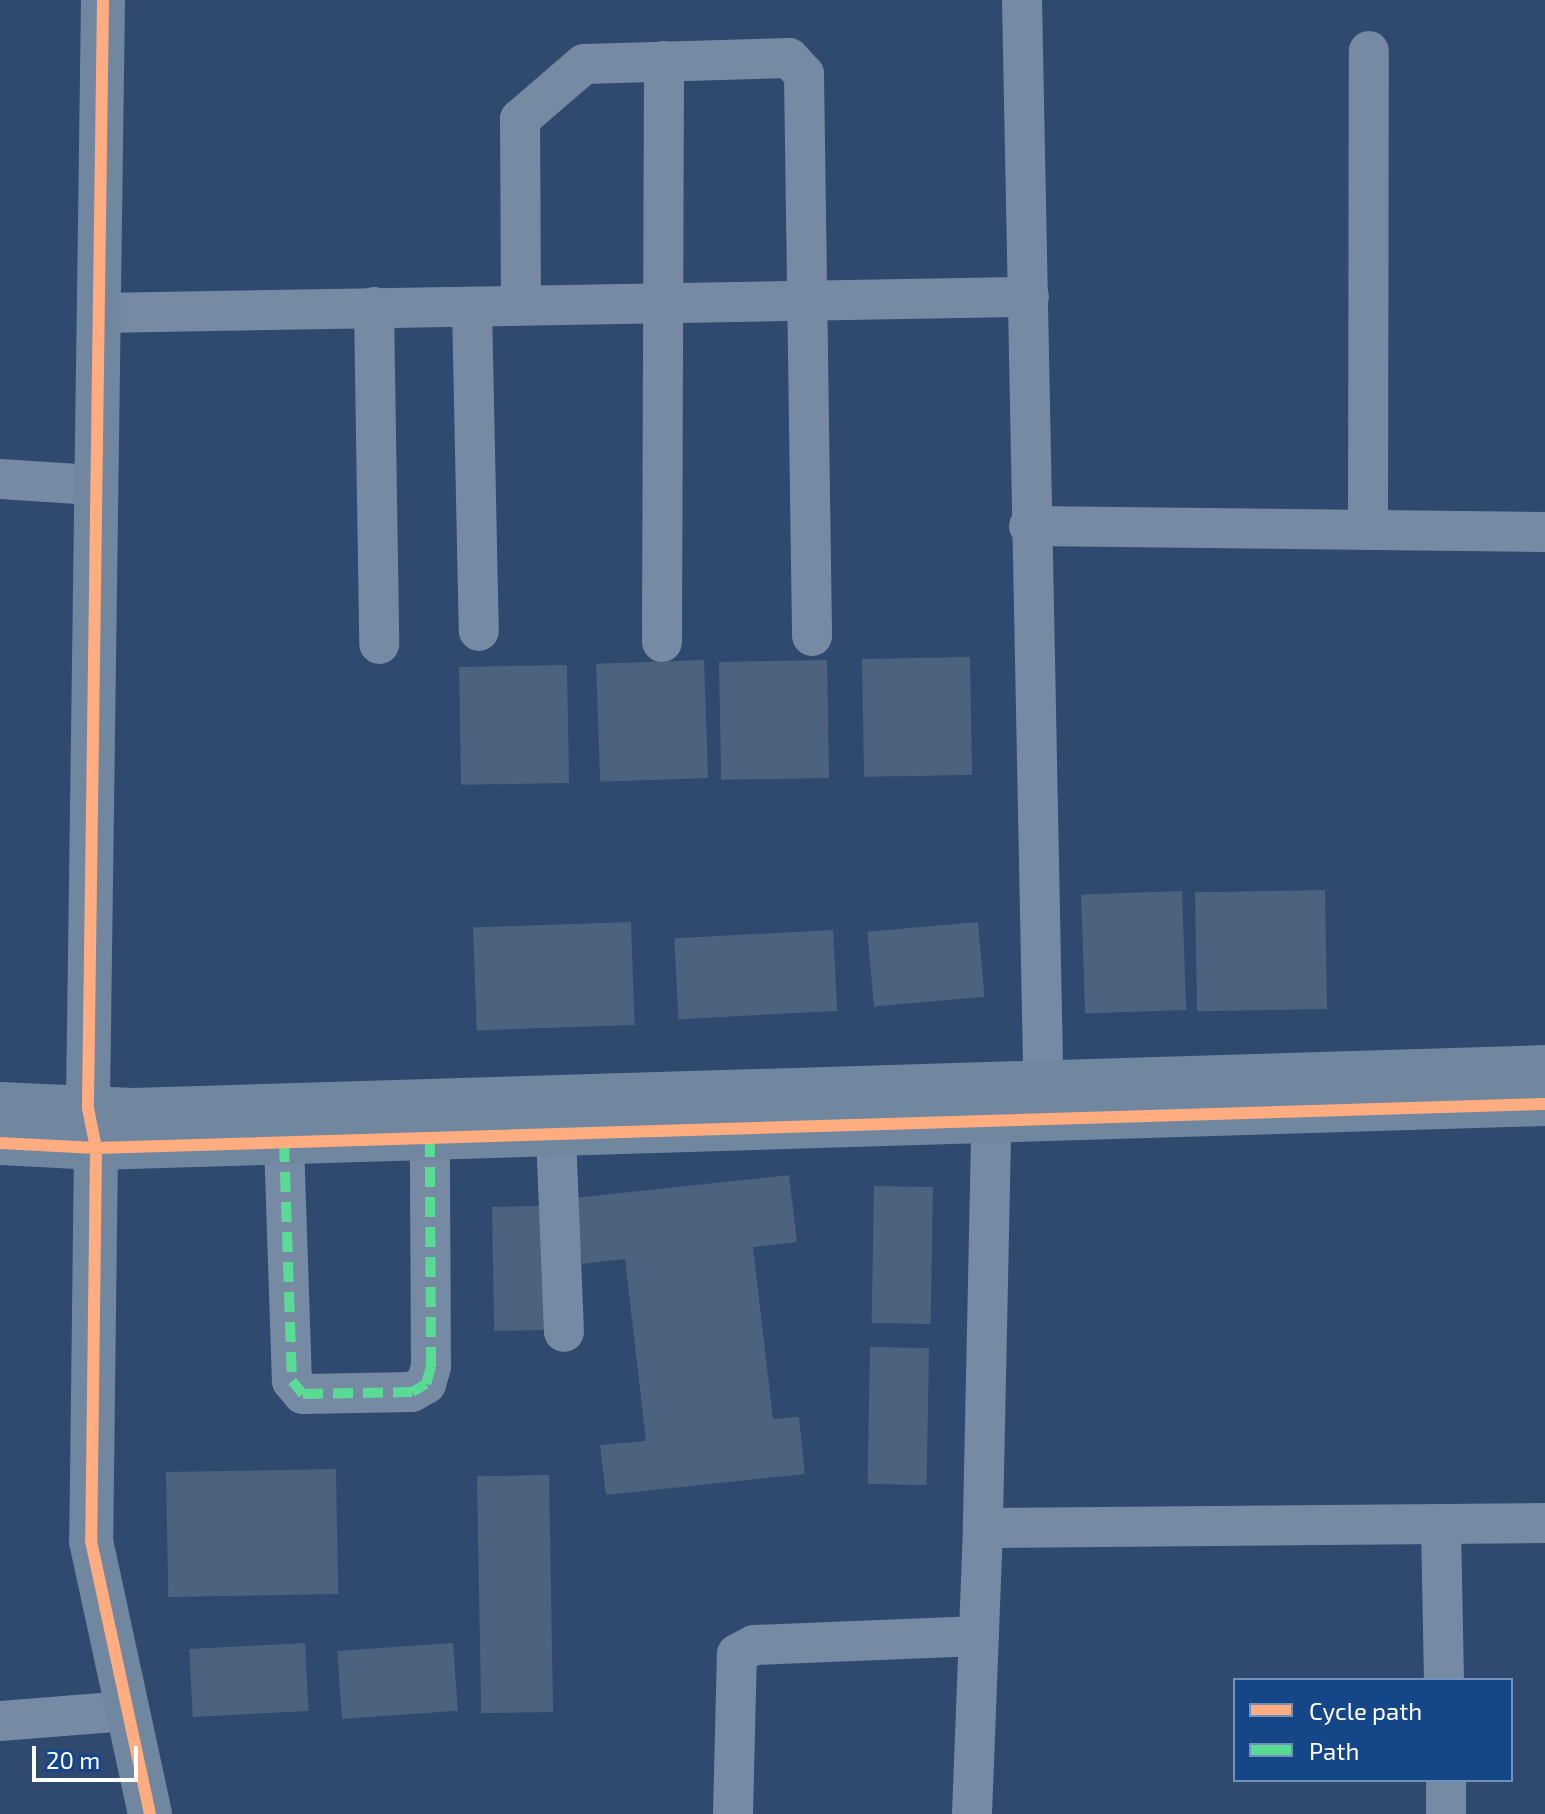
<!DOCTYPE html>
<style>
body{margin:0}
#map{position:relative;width:1545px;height:1814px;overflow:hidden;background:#2f4a6e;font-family:"Exo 2",sans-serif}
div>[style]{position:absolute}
.building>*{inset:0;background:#4c627e;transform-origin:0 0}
.street>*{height:40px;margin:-20px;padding:0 20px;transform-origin:20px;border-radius:20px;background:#768aa4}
.secondary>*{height:44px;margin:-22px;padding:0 22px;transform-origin:22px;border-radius:22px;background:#71869f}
.quiet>*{height:10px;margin-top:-5px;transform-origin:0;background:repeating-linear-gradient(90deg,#5adb95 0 20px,transparent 0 30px)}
.cycleway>*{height:12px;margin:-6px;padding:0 6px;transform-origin:6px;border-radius:6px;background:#ffac80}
span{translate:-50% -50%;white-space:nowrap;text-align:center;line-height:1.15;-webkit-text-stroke:6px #154688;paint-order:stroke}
.legend{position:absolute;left:1233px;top:1678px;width:280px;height:104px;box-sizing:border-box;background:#154688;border:2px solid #7390b8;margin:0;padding:10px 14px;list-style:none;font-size:24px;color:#fff}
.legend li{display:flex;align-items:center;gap:16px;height:40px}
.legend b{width:40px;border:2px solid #7390b8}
.scale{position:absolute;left:32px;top:1746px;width:106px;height:36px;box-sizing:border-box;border:4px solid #fff;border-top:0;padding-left:10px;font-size:24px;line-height:28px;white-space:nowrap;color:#fff;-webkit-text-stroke:6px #154688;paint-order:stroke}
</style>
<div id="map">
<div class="building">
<i style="left:970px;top:657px;width:118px;height:108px;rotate:89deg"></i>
<i style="left:704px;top:660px;width:118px;height:108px;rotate:88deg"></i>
<i style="left:827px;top:660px;width:118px;height:108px;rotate:89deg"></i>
<i style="left:567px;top:665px;width:118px;height:108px;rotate:89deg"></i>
<i style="left:1325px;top:890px;width:119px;height:130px;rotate:89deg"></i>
<i style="left:1182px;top:891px;width:119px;height:101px;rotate:88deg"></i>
<i style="left:631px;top:922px;width:103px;height:158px;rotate:88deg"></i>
<i style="left:978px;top:922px;width:75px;height:111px;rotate:85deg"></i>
<i style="left:833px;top:930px;width:81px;height:159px;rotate:87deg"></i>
<i style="clip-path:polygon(789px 1175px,797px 1242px,753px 1247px,773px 1419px,799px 1417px,805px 1474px,606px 1495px,600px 1445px,646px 1441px,625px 1259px,582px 1264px,574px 1198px)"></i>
<i style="left:874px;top:1186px;width:59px;height:137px;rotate:1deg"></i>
<i style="left:543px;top:1206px;width:124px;height:51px;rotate:89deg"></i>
<i style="left:870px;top:1347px;width:59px;height:137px;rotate:1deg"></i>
<i style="left:336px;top:1469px;width:125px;height:170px;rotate:89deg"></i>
<i style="left:549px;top:1475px;width:237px;height:72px;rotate:89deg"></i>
<i style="left:305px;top:1643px;width:68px;height:116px;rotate:87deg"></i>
<i style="left:453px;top:1643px;width:68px;height:116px;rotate:86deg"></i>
</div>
<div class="street">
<i style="left:1022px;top:0;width:1116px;rotate:88.87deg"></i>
<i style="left:521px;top:305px;width:186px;rotate:-90.3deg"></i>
<i style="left:520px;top:119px;width:84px;rotate:-40.7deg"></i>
<i style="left:584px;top:64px;width:205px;rotate:-1.7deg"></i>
<i style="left:789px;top:58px;width:22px;rotate:47deg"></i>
<i style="left:804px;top:74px;width:562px;rotate:89.18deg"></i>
<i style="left:374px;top:307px;width:337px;rotate:89.1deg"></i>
<i style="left:472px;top:307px;width:324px;rotate:88.8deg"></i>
<i style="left:99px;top:313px;width:930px;rotate:-0.99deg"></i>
<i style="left:0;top:479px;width:93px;rotate:3.7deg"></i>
<i style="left:1029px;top:526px;width:516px;rotate:0.67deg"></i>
<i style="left:1368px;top:530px;width:479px;rotate:-89.9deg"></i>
<i style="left:662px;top:642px;width:581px;rotate:-89.8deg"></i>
<i style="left:992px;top:1090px;width:438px;rotate:91.2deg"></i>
<i style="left:983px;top:1528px;width:562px;rotate:-0.51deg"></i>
<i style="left:556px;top:1134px;width:198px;rotate:87.7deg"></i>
<i style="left:284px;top:1142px;width:239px;rotate:88.1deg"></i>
<i style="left:292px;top:1381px;width:17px;rotate:50deg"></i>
<i style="left:303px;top:1394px;width:109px;rotate:-1.1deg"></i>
<i style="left:412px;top:1392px;width:16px;rotate:-30deg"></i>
<i style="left:426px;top:1384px;width:18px;rotate:-74deg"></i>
<i style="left:431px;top:1367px;width:229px;rotate:-90.3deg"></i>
<i style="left:1441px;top:1525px;width:155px;rotate:88.9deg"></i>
<i style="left:0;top:1721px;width:127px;rotate:-4.5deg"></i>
<i style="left:1446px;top:1780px;width:34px;rotate:90deg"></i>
<i style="left:733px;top:1814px;width:160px;rotate:-88.6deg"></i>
<i style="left:737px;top:1654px;width:19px;rotate:-28deg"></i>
<i style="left:754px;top:1645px;width:225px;rotate:-2.3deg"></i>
<i style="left:972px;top:1814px;width:286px;rotate:-87.8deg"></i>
</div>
<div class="secondary">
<i style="left:103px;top:0;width:1108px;rotate:90.78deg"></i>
<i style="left:88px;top:1108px;width:41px;rotate:78.7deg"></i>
<i style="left:96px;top:1148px;width:393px;rotate:90.7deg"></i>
<i style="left:91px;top:1541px;width:279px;rotate:77.8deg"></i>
<i style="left:0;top:1104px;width:133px;rotate:2.6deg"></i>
<i style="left:133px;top:1110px;width:1413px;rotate:-1.74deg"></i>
<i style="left:0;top:1143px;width:96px;rotate:3deg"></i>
<i style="left:96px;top:1148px;width:1450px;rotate:-1.74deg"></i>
</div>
<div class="quiet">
<i style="left:284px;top:1142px;width:239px;rotate:88.1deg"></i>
<i style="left:292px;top:1381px;width:17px;rotate:50deg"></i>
<i style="left:303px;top:1394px;width:109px;rotate:-1.1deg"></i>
<i style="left:412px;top:1392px;width:16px;rotate:-30deg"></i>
<i style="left:426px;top:1384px;width:18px;rotate:-74deg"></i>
<i style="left:431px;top:1367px;width:229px;rotate:-90.3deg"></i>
</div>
<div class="cycleway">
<i style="left:103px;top:0;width:1108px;rotate:90.78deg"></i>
<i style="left:88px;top:1108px;width:41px;rotate:78.7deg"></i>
<i style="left:96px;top:1148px;width:393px;rotate:90.7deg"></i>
<i style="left:91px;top:1541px;width:279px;rotate:77.8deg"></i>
<i style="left:0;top:1143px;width:96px;rotate:3deg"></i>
<i style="left:96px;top:1148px;width:1450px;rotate:-1.74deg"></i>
</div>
<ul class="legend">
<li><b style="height:10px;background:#ffac80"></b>Cycle path</li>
<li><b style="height:10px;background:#5adb95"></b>Path</li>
</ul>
<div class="scale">20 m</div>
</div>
